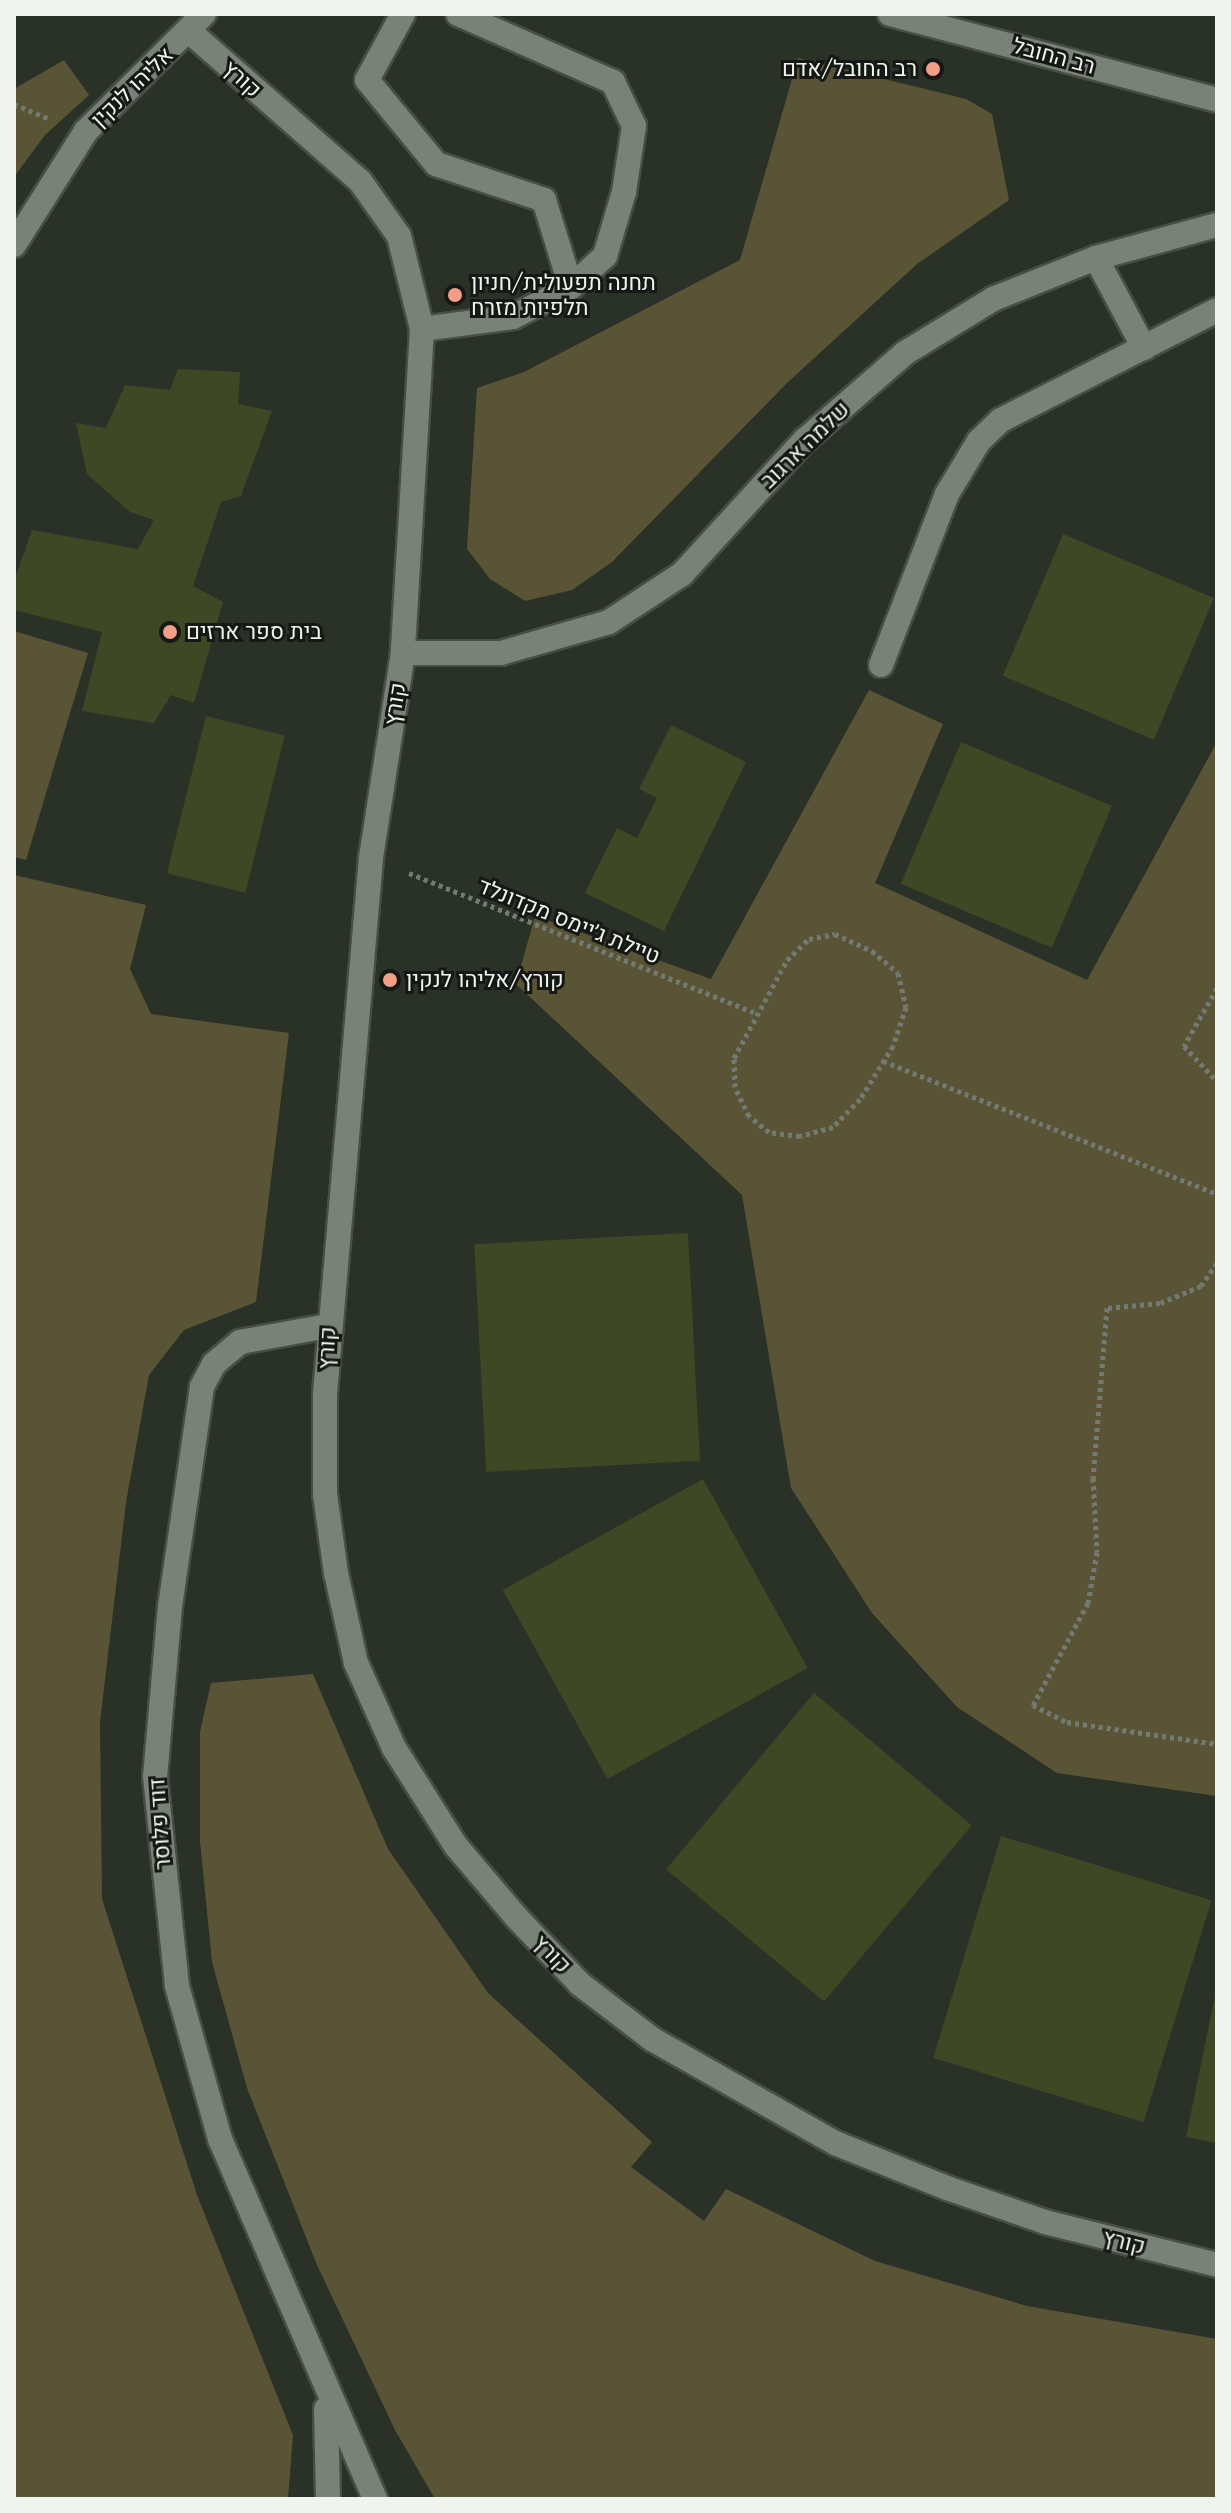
<!DOCTYPE html>
<meta charset="utf-8">
<style>
body{margin:0}
#map{position:relative;width:1231px;height:2513px;overflow:hidden;background:#2a3228;font-family:Quicksand,Heebo,sans-serif}
div>[style]{position:absolute}
.green>*{inset:0;background:#5a5436}
.building>*{inset:0;background:#3f4724;transform-origin:0 0}
.path>*{height:5px;margin-top:-2.5px;transform-origin:0;background:repeating-linear-gradient(90deg,#737a72 0 4px,transparent 0 8px)}
.roads{filter:drop-shadow(2px 0 #474e46) drop-shadow(-2px 0 #474e46) drop-shadow(0 2px #474e46) drop-shadow(0 -2px #474e46)}
.lane>*{height:24px;margin:-12px;padding:0 12px;transform-origin:12px;border-radius:12px;background:#798277}
.street>*{height:24px;margin:-12px;padding:0 12px;transform-origin:12px;border-radius:12px;background:#798277}
.secondary>*{height:24px;margin:-12px;padding:0 12px;transform-origin:12px;border-radius:12px;background:#798277}
.dots>*{width:22px;height:22px;translate:-50% -50%;box-sizing:border-box;border:4px solid #151814;border-radius:50%}
span{translate:-50% -50%;white-space:nowrap;text-align:center;line-height:1.15;-webkit-text-stroke:6px #151814;paint-order:stroke}
.street-label{font-size:22px;color:#eff4ee}
.poi-label{font-size:22px;color:#eff4ee}
.right{translate:-100% -50%;text-align:right}
.left{translate:0 -50%;text-align:left}
.frame{position:absolute;inset:0;border:16px solid #eff4ee;pointer-events:none}
</style>
<div id="map">
<div class="green">
<i style="clip-path:polygon(798px 58px,966px 99px,992px 114px,1009px 200px,917px 264px,787px 383px,612px 562px,572px 590px,525px 601px,490px 579px,467px 549px,477px 388px,524px 372px,740px 260px)"></i>
<i style="clip-path:polygon(64px 60px,89px 95px,45px 135px,14px 177px,14px 89px)"></i>
<i style="clip-path:polygon(14px 631px,88px 653px,26px 860px,14px 857px)"></i>
<i style="clip-path:polygon(869px 690px,943px 724px,875px 883px,1087px 980px,1217px 742px,1217px 1796px,1057px 1773px,957px 1707px,872px 1613px,791px 1488px,742px 1195px,516px 984px,535px 916px,711px 979px)"></i>
<i style="clip-path:polygon(14px 875px,146px 905px,130px 969px,151px 1014px,289px 1033px,256px 1302px,184px 1330px,149px 1375px,126px 1502px,100px 1722px,102px 1899px,197px 2195px,293px 2435px,288px 2499px,14px 2499px)"></i>
<i style="clip-path:polygon(313px 1674px,388px 1849px,488px 1993px,652px 2142px,631px 2167px,704px 2221px,726px 2189px,875px 2261px,1027px 2306px,1217px 2339px,1217px 2499px,435px 2499px,395px 2430px,317px 2265px,247px 2088px,212px 1962px,200px 1841px,200px 1732px,211px 1683px)"></i>
</div>
<div class="building">
<i style="clip-path:polygon(178px 369px,240px 372px,238px 404px,272px 411px,241px 496px,221px 502px,193px 586px,223px 602px,194px 703px,171px 695px,154px 723px,82px 711px,102px 632px,14px 610px,14px 581px,32px 530px,138px 549px,154px 520px,130px 512px,87px 474px,76px 423px,106px 428px,125px 385px,170px 390px)"></i>
<i style="left:1063px;top:534px;width:164px;height:154px;rotate:23deg"></i>
<i style="left:206px;top:716px;width:81px;height:162px;rotate:14deg"></i>
<i style="clip-path:polygon(671px 725px,746px 762px,664px 931px,585px 893px,617px 828px,637px 838px,657px 798px,639px 789px)"></i>
<i style="left:961px;top:742px;width:164px;height:154px;rotate:23deg"></i>
<i style="left:688px;top:1233px;width:228px;height:214px;rotate:87deg"></i>
<i style="left:703px;top:1479px;width:216px;height:229px;rotate:61deg"></i>
<i style="left:814px;top:1693px;width:206px;height:230px;rotate:40deg"></i>
<i style="left:1001px;top:1836px;width:220px;height:232px;rotate:17deg"></i>
<i style="clip-path:polygon(1216px 1991px,1217px 1991px,1217px 2143px,1186px 2137px)"></i>
</div>
<div class="path">
<i style="left:14px;top:104px;width:39px;rotate:23deg"></i>
<i style="left:409px;top:873px;width:374px;rotate:22deg"></i>
<i style="left:835px;top:934px;width:41px;rotate:24.7deg"></i>
<i style="left:872px;top:951px;width:34px;rotate:40deg"></i>
<i style="left:898px;top:973px;width:35px;rotate:77deg"></i>
<i style="left:906px;top:1007px;width:41px;rotate:108.4deg"></i>
<i style="left:893px;top:1046px;width:62px;rotate:121.9deg"></i>
<i style="left:860px;top:1099px;width:39px;rotate:134deg"></i>
<i style="left:833px;top:1127px;width:34px;rotate:165deg"></i>
<i style="left:800px;top:1136px;width:31px;rotate:-173deg"></i>
<i style="left:769px;top:1132px;width:26px;rotate:-141deg"></i>
<i style="left:749px;top:1116px;width:32px;rotate:-116deg"></i>
<i style="left:735px;top:1087px;width:29px;rotate:-92deg"></i>
<i style="left:734px;top:1058px;width:111px;rotate:-61.6deg"></i>
<i style="left:787px;top:960px;width:30px;rotate:-44deg"></i>
<i style="left:809px;top:939px;width:26px;rotate:-11deg"></i>
<i style="left:1217px;top:988px;width:67px;rotate:119.6deg"></i>
<i style="left:1184px;top:1046px;width:48px;rotate:46.7deg"></i>
<i style="left:883px;top:1061px;width:360px;rotate:21.7deg"></i>
<i style="left:1217px;top:1263px;width:28px;rotate:125deg"></i>
<i style="left:1201px;top:1286px;width:44px;rotate:157.5deg"></i>
<i style="left:1160px;top:1303px;width:53px;rotate:174.6deg"></i>
<i style="left:1107px;top:1308px;width:171px;rotate:94.7deg"></i>
<i style="left:1093px;top:1478px;width:74px;rotate:86.9deg"></i>
<i style="left:1097px;top:1552px;width:52px;rotate:100deg"></i>
<i style="left:1088px;top:1603px;width:116px;rotate:118.3deg"></i>
<i style="left:1033px;top:1705px;width:38px;rotate:27deg"></i>
<i style="left:1067px;top:1722px;width:152px;rotate:8.3deg"></i>
</div>
<div class="roads">
<div class="lane">
<i style="left:403px;top:14px;width:75px;rotate:118.6deg"></i>
<i style="left:367px;top:80px;width:109px;rotate:50.6deg"></i>
<i style="left:436px;top:164px;width:114px;rotate:18.4deg"></i>
<i style="left:544px;top:200px;width:91px;rotate:72.8deg"></i>
<i style="left:1096px;top:258px;width:102px;rotate:61.9deg"></i>
<i style="left:422px;top:329px;width:92px;rotate:-7.5deg"></i>
<i style="left:513px;top:317px;width:65px;rotate:-27.3deg"></i>
<i style="left:571px;top:287px;width:46px;rotate:-42.4deg"></i>
<i style="left:605px;top:256px;width:67px;rotate:-73.5deg"></i>
<i style="left:624px;top:192px;width:67px;rotate:-81.4deg"></i>
<i style="left:634px;top:126px;width:49px;rotate:-115.5deg"></i>
<i style="left:613px;top:82px;width:169px;rotate:-156.3deg"></i>
<i style="left:881px;top:665px;width:183px;rotate:-68.9deg"></i>
<i style="left:947px;top:494px;width:62px;rotate:-58.9deg"></i>
<i style="left:979px;top:441px;width:30px;rotate:-44deg"></i>
<i style="left:1001px;top:420px;width:242px;rotate:-27deg"></i>
</div>
<div class="street">
<i style="left:189px;top:31px;width:227px;rotate:41.3deg"></i>
<i style="left:360px;top:181px;width:67px;rotate:54.7deg"></i>
<i style="left:399px;top:236px;width:96px;rotate:76.1deg"></i>
<i style="left:422px;top:329px;width:325px;rotate:93.4deg"></i>
<i style="left:403px;top:653px;width:207px;rotate:98.9deg"></i>
<i style="left:371px;top:858px;width:537px;rotate:94.91deg"></i>
<i style="left:325px;top:1393px;width:101px;rotate:90deg"></i>
<i style="left:325px;top:1494px;width:80px;rotate:82.1deg"></i>
<i style="left:336px;top:1573px;width:92px;rotate:77.5deg"></i>
<i style="left:356px;top:1663px;width:93px;rotate:65.9deg"></i>
<i style="left:394px;top:1748px;width:116px;rotate:57.7deg"></i>
<i style="left:456px;top:1846px;width:94px;rotate:49.7deg"></i>
<i style="left:517px;top:1918px;width:91px;rotate:46.3deg"></i>
<i style="left:580px;top:1984px;width:91px;rotate:37.4deg"></i>
<i style="left:652px;top:2039px;width:210px;rotate:29.6deg"></i>
<i style="left:835px;top:2143px;width:121px;rotate:21.9deg"></i>
<i style="left:947px;top:2188px;width:104px;rotate:19.1deg"></i>
<i style="left:1045px;top:2222px;width:177px;rotate:14deg"></i>
<i style="left:403px;top:653px;width:98px"></i>
<i style="left:501px;top:653px;width:112px;rotate:-16deg"></i>
<i style="left:609px;top:622px;width:87px;rotate:-33.3deg"></i>
<i style="left:682px;top:574px;width:182px;rotate:-47.5deg"></i>
<i style="left:805px;top:440px;width:133px;rotate:-41deg"></i>
<i style="left:905px;top:353px;width:103px;rotate:-31.5deg"></i>
<i style="left:993px;top:299px;width:111px;rotate:-21.7deg"></i>
<i style="left:1096px;top:258px;width:125px;rotate:-15.3deg"></i>
<i style="left:328px;top:1326px;width:89px;rotate:169.7deg"></i>
<i style="left:240px;top:1342px;width:34px;rotate:140deg"></i>
<i style="left:214px;top:1364px;width:26px;rotate:118deg"></i>
<i style="left:202px;top:1387px;width:221px;rotate:98.3deg"></i>
<i style="left:170px;top:1606px;width:171px;rotate:95deg"></i>
<i style="left:155px;top:1776px;width:211px;rotate:84deg"></i>
<i style="left:177px;top:1986px;width:159px;rotate:74.3deg"></i>
<i style="left:220px;top:2139px;width:392px;rotate:66.7deg"></i>
<i style="left:326px;top:2409px;width:90px;rotate:88.7deg"></i>
</div>
<div class="secondary">
<i style="left:890px;top:14px;width:338px;rotate:14.7deg"></i>
<i style="left:14px;top:245px;width:135px;rotate:-57.7deg"></i>
<i style="left:86px;top:131px;width:166px;rotate:-44.8deg"></i>
</div>
</div>
<div class="dots">
<i style="left:933px;top:69px;background:#f49e87"></i>
<i style="left:455px;top:295px;background:#f49e87"></i>
<i style="left:170px;top:632px;background:#f49e87"></i>
<i style="left:390px;top:980px;background:#f49e87"></i>
</div>
<div class="street-label">
<span style="left:1054px;top:56px;rotate:15deg">רב החובל</span>
<span style="left:242px;top:79px;rotate:42deg">קורץ</span>
<span style="left:132px;top:87px;rotate:-44deg">אליהו לנקין</span>
<span style="left:805px;top:445px;rotate:-44deg">שלמה ארגוב</span>
<span style="left:395px;top:704px;rotate:-81deg">קורץ</span>
<span style="left:569px;top:921px;rotate:22deg">טיילת ג׳יימס מקדונלד</span>
<span style="left:327px;top:1348px;rotate:-87deg">קורץ</span>
<span style="left:160px;top:1824px;rotate:-94deg">דוד פלוסר</span>
<span style="left:552px;top:1954px;rotate:46deg">קורץ</span>
<span style="left:1124px;top:2242px;rotate:14deg">קורץ</span>
</div>
<div class="poi-label">
<span class="right" style="left:917px;top:69px">רב החובל/אדם</span>
<span class="left" style="left:471px;top:295px">תחנה תפעולית/חניון<br>תלפיות מזרח</span>
<span class="left" style="left:186px;top:632px">בית ספר ארזים</span>
<span class="left" style="left:406px;top:980px">קורץ/אליהו לנקין</span>
</div>
<div class="frame"></div>
</div>
